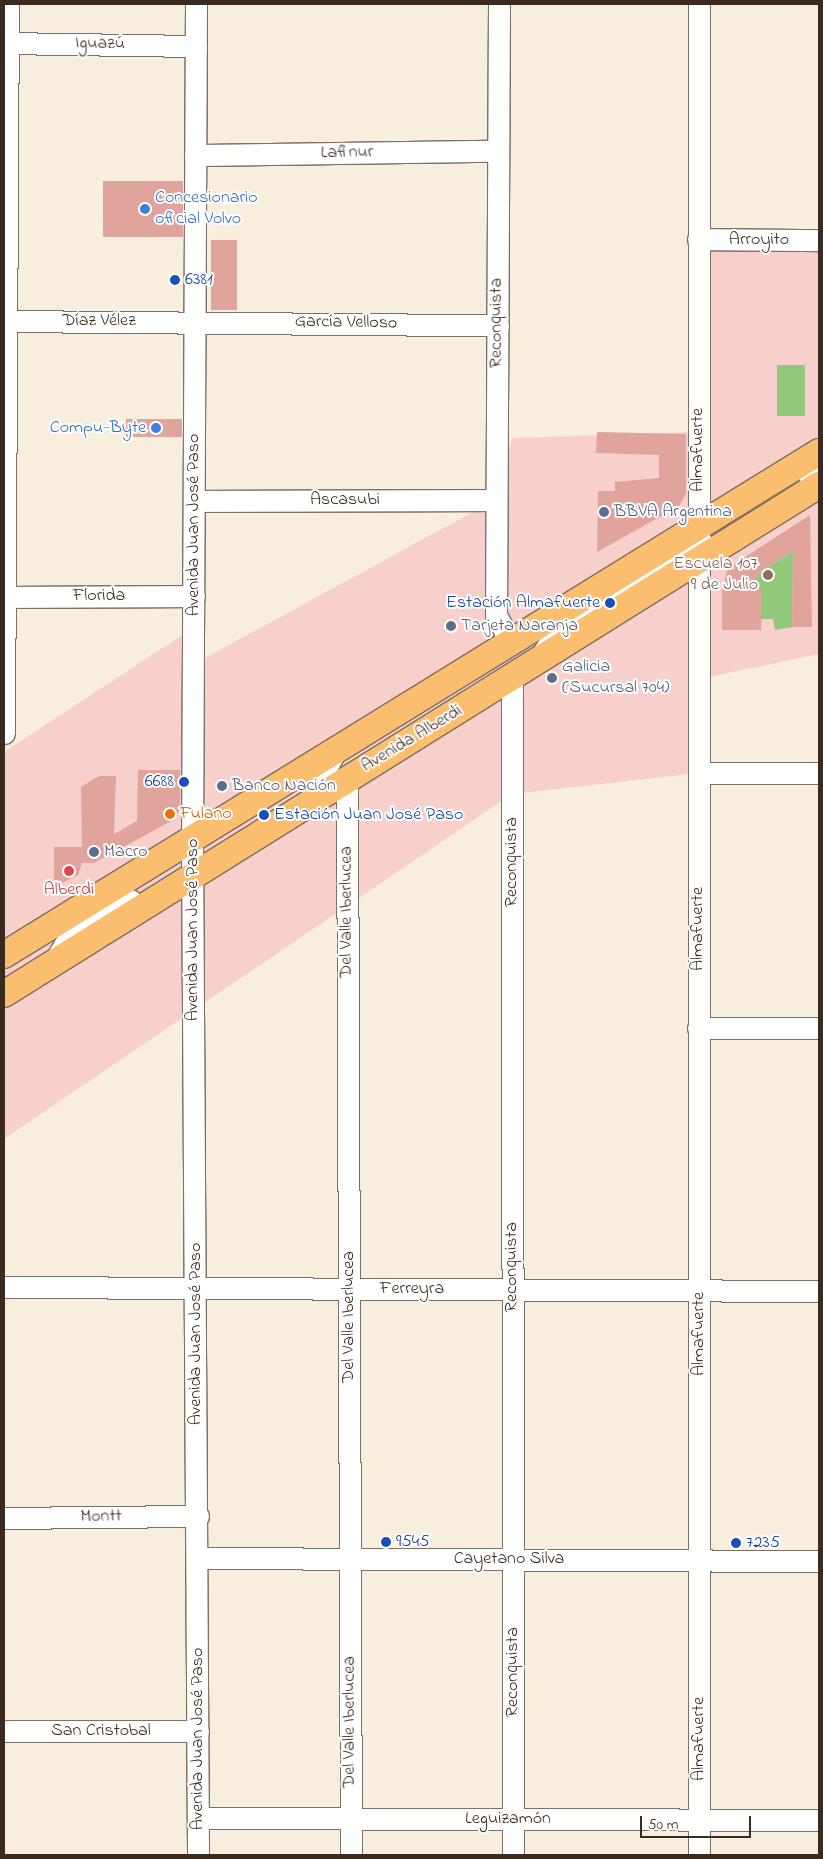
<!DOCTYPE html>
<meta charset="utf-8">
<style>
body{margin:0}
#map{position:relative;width:823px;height:1859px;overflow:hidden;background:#f7eedd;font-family:"Indie Flower",sans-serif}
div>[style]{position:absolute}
.built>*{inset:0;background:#f7d0cc}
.green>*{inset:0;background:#92c87a;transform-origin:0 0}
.building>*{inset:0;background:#e0a49d;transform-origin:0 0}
.roads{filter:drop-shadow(1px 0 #7d6f61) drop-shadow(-1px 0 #7d6f61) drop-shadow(0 1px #7d6f61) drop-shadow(0 -1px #7d6f61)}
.minor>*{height:21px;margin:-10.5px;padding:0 10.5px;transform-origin:10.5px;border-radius:10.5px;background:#fff}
.major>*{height:26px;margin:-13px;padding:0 13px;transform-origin:13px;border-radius:13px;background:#fbbd6e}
.dots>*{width:14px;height:14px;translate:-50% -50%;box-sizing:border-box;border:2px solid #fff;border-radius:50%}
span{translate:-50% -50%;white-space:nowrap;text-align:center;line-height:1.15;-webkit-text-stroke:4px #fff;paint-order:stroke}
.street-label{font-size:18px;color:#3b2a1e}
.shop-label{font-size:18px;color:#366cbe}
.left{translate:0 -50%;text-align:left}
.right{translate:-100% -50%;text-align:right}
.transit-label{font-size:18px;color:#164399}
.service-label{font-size:18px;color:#4e5e75}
.education-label{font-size:18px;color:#785e54}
.food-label{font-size:18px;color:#c56008}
.health-label{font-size:18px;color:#be3a42}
.frame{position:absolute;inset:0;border:5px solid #3b2a1e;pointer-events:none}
.scale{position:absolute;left:640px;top:1816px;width:111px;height:22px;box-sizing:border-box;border:2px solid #3b2a1e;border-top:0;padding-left:6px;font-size:15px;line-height:18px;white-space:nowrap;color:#3b2a1e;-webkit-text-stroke:4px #fff;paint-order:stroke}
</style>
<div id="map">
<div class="built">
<i style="clip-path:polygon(698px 239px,819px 240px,819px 654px,699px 679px,699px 773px,512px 794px,4px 1139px,4px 752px,193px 628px,194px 664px,495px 500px,512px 438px,698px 432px)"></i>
</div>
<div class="green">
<i style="left:777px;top:365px;width:28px;height:51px"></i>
<i style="clip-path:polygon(793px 551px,792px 627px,775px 630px,773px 619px,761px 619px,756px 575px)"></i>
</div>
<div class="building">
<i style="left:103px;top:181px;width:80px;height:56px"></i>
<i style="left:211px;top:240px;width:26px;height:70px"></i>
<i style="left:126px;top:419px;width:56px;height:18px"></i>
<i style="clip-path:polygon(597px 432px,686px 434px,686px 494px,679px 506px,597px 552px,598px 491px,615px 491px,615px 482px,659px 478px,659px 455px,596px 453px)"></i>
<i style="clip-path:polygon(810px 515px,812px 627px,792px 627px,793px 551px,756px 575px,762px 595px,761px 630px,722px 630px,722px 590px,728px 568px)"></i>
<i style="clip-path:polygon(138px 770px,180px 770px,180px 810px,175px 819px,94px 863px,82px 863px,78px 875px,62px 883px,54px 880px,54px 847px,82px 847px,81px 787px,99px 776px,116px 776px,114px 834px,137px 821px)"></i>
</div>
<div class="roads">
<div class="minor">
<i style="left:196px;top:4px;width:835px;rotate:90.27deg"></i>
<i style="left:192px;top:839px;width:1016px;rotate:89.66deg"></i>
<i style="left:499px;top:4px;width:611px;rotate:90.28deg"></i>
<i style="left:496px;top:615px;width:27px;rotate:62deg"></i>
<i style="left:4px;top:43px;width:192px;rotate:0.9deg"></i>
<i style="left:195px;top:155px;width:303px;rotate:-0.8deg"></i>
<i style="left:698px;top:239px;width:121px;rotate:0.5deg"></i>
<i style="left:4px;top:321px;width:494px;rotate:0.5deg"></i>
<i style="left:810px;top:480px;width:17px;rotate:-57deg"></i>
<i style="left:194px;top:501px;width:301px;rotate:-0.2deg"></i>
<i style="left:4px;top:597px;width:190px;rotate:-0.3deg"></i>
<i style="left:540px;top:657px;width:32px;rotate:-56deg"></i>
<i style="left:558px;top:630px;width:169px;rotate:-30.5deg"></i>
<i style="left:512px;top:679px;width:1176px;rotate:89.95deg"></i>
<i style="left:4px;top:733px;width:729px;rotate:-89.69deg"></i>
<i style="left:699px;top:773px;width:120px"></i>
<i style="left:337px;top:782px;width:11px;rotate:-22deg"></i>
<i style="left:347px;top:778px;width:1077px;rotate:89.79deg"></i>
<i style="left:315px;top:789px;width:44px;rotate:-61.7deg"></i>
<i style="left:54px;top:962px;width:29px;rotate:-59deg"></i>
<i style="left:69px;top:937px;width:72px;rotate:-30.8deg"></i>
<i style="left:698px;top:1028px;width:121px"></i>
<i style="left:4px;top:1287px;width:815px;rotate:0.28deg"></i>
<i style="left:4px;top:1518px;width:194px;rotate:-0.6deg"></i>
<i style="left:198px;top:1558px;width:621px;rotate:0.28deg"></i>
<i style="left:4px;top:1731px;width:194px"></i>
<i style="left:198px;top:1818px;width:621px;rotate:0.18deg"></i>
<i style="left:699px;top:1855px;width:1851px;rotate:-90deg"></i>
</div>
<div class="major">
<i style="left:4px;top:955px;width:958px;rotate:-31.68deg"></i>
<i style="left:4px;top:994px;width:961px;rotate:-31.99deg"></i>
</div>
</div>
<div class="dots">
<i style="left:145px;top:209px;background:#3f7fe0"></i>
<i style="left:175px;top:280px;background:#1a4fb4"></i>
<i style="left:156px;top:428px;background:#3f7fe0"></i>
<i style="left:604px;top:512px;background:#5c6f8a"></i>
<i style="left:768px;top:575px;background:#8d6e63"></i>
<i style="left:610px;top:603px;background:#1a4fb4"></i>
<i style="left:451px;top:626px;background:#5c6f8a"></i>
<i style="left:552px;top:678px;background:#5c6f8a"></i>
<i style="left:184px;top:782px;background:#1a4fb4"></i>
<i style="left:222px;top:786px;background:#5c6f8a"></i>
<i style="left:170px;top:814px;background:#e8710a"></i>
<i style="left:264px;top:815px;background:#1a4fb4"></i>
<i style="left:94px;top:852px;background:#5c6f8a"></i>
<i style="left:69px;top:871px;background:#e0444e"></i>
<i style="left:386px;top:1542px;background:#1a4fb4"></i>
<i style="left:736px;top:1543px;background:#1a4fb4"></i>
</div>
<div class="street-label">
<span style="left:100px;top:44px;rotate:1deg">Iguazú</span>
<span style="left:347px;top:153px;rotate:-1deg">Lafinur</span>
<span style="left:759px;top:240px">Arroyito</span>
<span style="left:99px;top:321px">Díaz Vélez</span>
<span style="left:346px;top:323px;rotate:1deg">García Velloso</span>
<span style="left:497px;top:323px;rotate:-90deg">Reconquista</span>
<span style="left:698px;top:450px;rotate:-90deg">Almafuerte</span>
<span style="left:345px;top:500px">Ascasubi</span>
<span style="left:194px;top:525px;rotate:-90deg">Avenida Juan José Paso</span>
<span style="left:99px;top:596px">Florida</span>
<span style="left:412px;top:739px;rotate:-31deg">Avenida Alberdi</span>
<span style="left:512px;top:862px;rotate:-90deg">Reconquista</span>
<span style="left:347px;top:912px;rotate:-90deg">Del Valle Iberlucea</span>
<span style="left:698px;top:929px;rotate:-90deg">Almafuerte</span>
<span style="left:193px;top:930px;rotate:-90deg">Avenida Juan José Paso</span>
<span style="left:512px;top:1267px;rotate:-90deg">Reconquista</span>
<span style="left:412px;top:1289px">Ferreyra</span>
<span style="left:349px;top:1317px;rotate:-90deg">Del Valle Iberlucea</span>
<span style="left:196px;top:1334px;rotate:-90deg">Avenida Juan José Paso</span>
<span style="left:699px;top:1334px;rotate:-90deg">Almafuerte</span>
<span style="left:101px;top:1517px;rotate:-1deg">Montt</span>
<span style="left:509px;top:1559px">Cayetano Silva</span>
<span style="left:513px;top:1672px;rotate:-90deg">Reconquista</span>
<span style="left:350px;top:1722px;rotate:-90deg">Del Valle Iberlucea</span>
<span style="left:101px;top:1731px">San Cristobal</span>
<span style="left:198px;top:1739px;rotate:-90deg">Avenida Juan José Paso</span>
<span style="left:699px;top:1739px;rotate:-90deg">Almafuerte</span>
<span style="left:508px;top:1819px">Leguizamón</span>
</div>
<div class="shop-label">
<span class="left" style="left:155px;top:209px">Concesionario<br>oficial Volvo</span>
<span class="right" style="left:146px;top:428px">Compu-Byte</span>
</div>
<div class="transit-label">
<span class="left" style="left:185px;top:280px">6381</span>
<span class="right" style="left:600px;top:603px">Estación Almafuerte</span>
<span class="right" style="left:174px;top:782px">6688</span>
<span class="left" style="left:274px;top:815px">Estación Juan José Paso</span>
<span class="left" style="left:396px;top:1542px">9545</span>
<span class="left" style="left:746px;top:1543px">7235</span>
</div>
<div class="service-label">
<span class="left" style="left:614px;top:512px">BBVA Argentina</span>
<span class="left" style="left:461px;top:626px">Tarjeta Naranja</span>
<span class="left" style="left:562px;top:678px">Galicia<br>(Sucursal 704)</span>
<span class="left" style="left:232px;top:786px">Banco Nación</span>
<span class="left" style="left:104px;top:852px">Macro</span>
</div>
<div class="education-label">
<span class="right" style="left:758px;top:575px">Escuela 107<br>9 de Julio</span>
</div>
<div class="food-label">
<span class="left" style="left:180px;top:814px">Fulano</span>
</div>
<div class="health-label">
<span style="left:69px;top:890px">Alberdi</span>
</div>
<div class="frame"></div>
<div class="scale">50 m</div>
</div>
